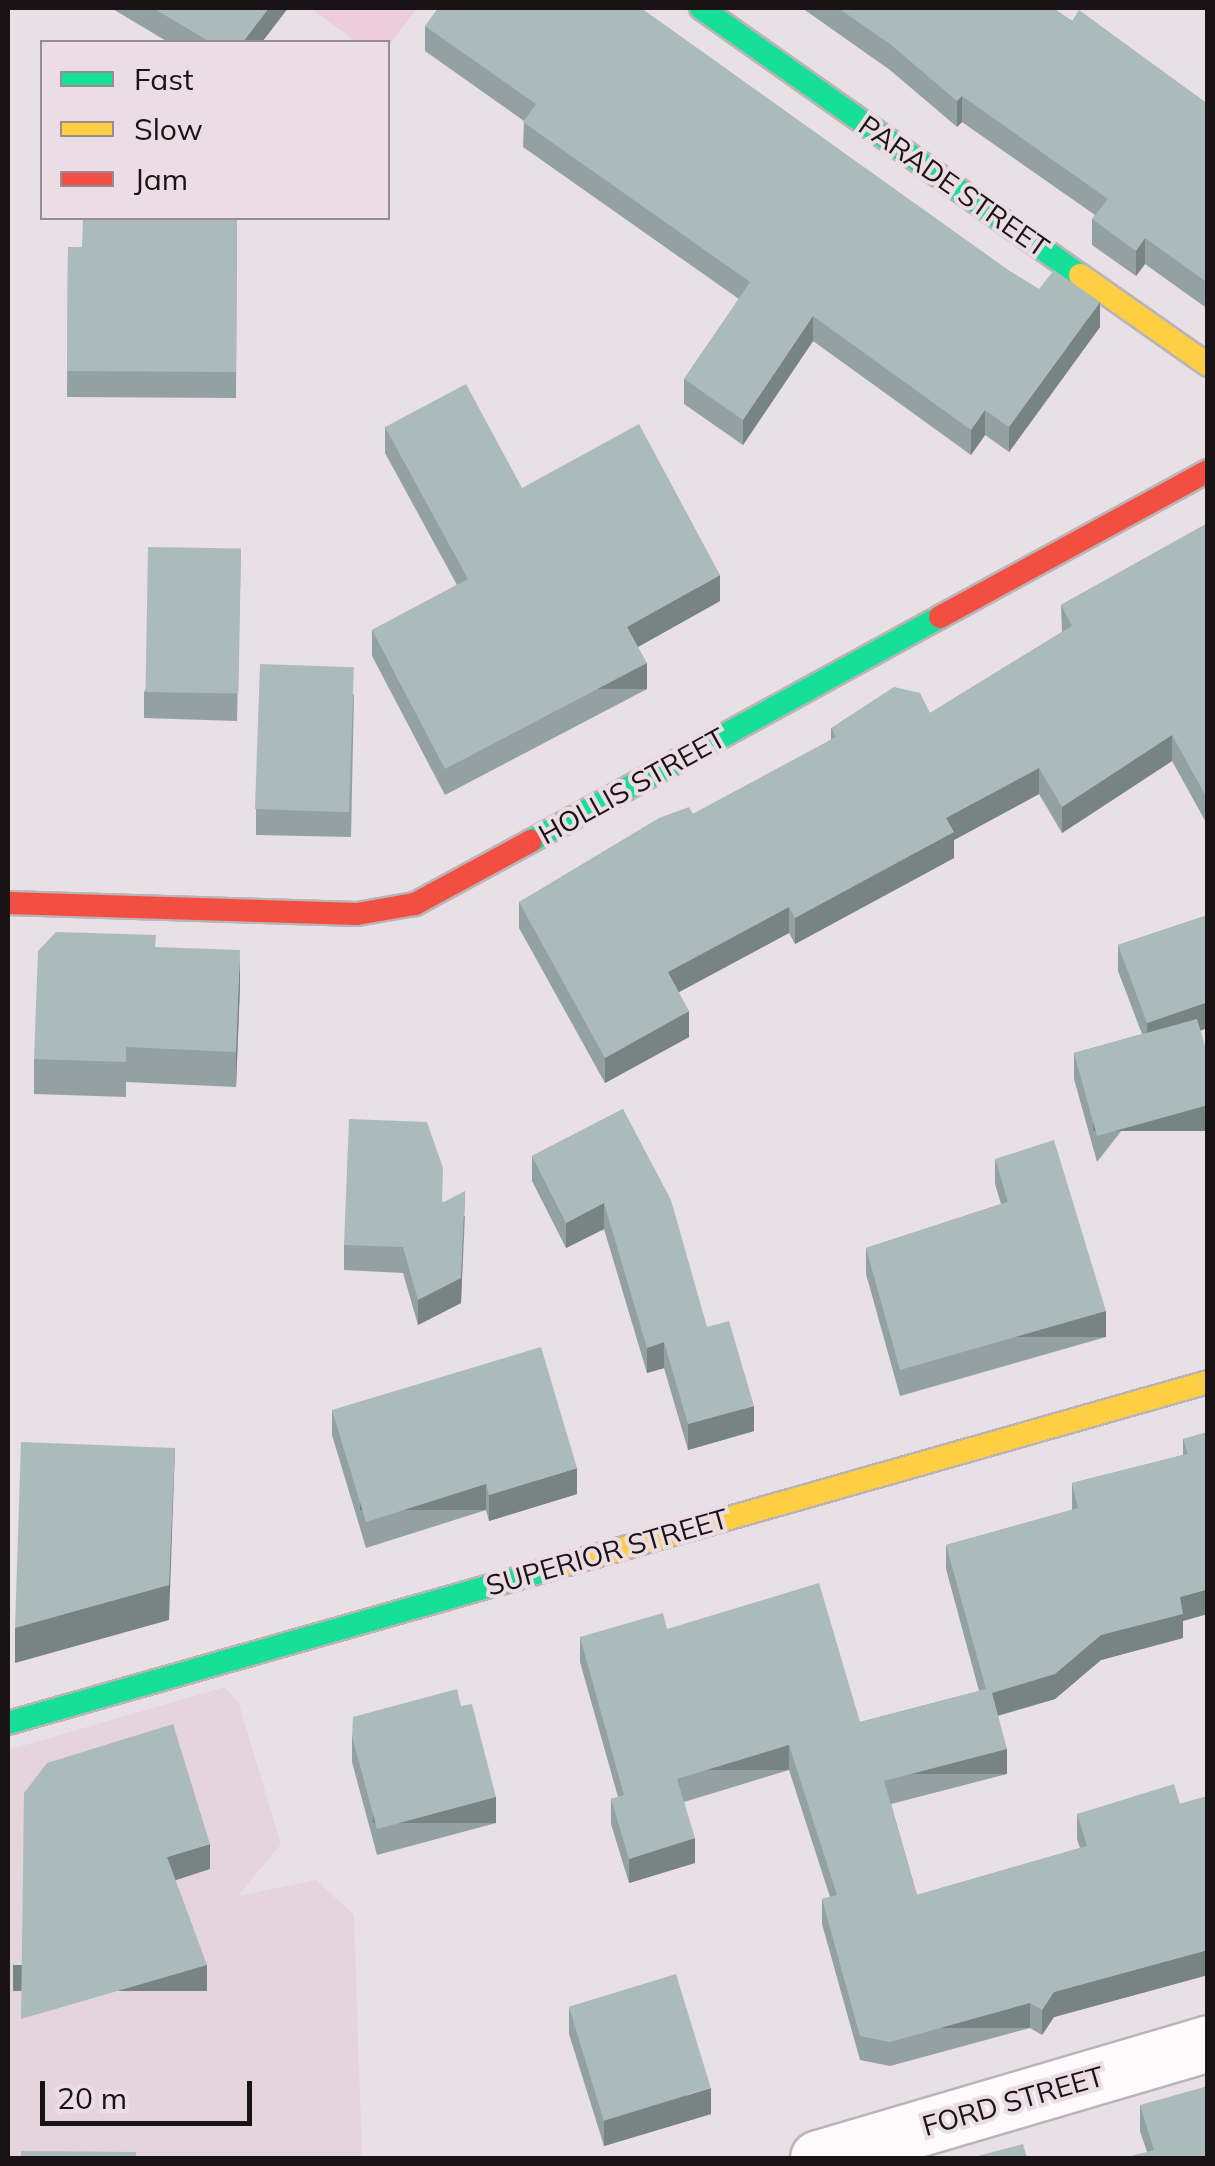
<!DOCTYPE html>
<style>
body{margin:0}
#map{position:relative;width:1215px;height:2166px;overflow:hidden;background:#e8e0e4;font-family:Mulish,sans-serif}
div>[style]{position:absolute}
.built>*{inset:0;background:#e5d4dc}
.green>*{inset:0;background:#ebcddc}
.roads{filter:drop-shadow(2px 0 #bab4b7) drop-shadow(-2px 0 #bab4b7) drop-shadow(0 2px #bab4b7) drop-shadow(0 -2px #bab4b7)}
.street>*{height:55px;margin:-27.5px;padding:0 27.5px;transform-origin:27.5px;border-radius:27.5px;background:#fcfafb}
.fast>*{height:22px;margin:-11px;padding:0 11px;transform-origin:11px;border-radius:11px;background:#16e098}
.slow>*{height:22px;margin:-11px;padding:0 11px;transform-origin:11px;border-radius:11px;background:#ffcf43}
.jam>*{height:22px;margin:-11px;padding:0 11px;transform-origin:11px;border-radius:11px;background:#f24e42}
.wall>*{inset:0;background:#93a1a2}
.shaded-wall>*{inset:0;background:#788384;transform-origin:0 0}
.building>*{inset:0;background:#abbbbc;transform-origin:0 0}
span{translate:-50% -50%;white-space:nowrap;text-align:center;line-height:1.15;-webkit-text-stroke:8px #ecdde4;paint-order:stroke}
.street-label{font-size:28px;color:#191316}
.frame{position:absolute;inset:0;border:10px solid #191316;pointer-events:none}
.legend{position:absolute;left:40px;top:40px;width:350px;height:180px;box-sizing:border-box;background:#ecdde4;border:2px solid #988c92;margin:0;padding:12px 18px;list-style:none;font-size:30px;color:#191316}
.legend li{display:flex;align-items:center;gap:20px;height:50px}
.legend b{width:50px;border:2px solid #988c92}
.scale{position:absolute;left:40px;top:2081px;width:212px;height:45px;box-sizing:border-box;border:5px solid #191316;border-top:0;padding-left:12px;font-size:30px;line-height:35px;white-space:nowrap;color:#191316;-webkit-text-stroke:8px #ecdde4;paint-order:stroke}
</style>
<div id="map">
<div class="built">
<i style="clip-path:polygon(225px 1687px,239px 1704px,281px 1844px,238px 1896px,316px 1880px,354px 1915px,362px 2158px,8px 2158px,8px 1750px)"></i>
</div>
<div class="green">
<i style="clip-path:polygon(310px 8px,417px 8px,388px 47px,357px 42px)"></i>
</div>
<div class="roads">
<div class="street">
<i style="left:818px;top:2158px;width:407px;rotate:-16.4deg"></i>
</div>
<div class="fast">
<i style="left:701px;top:8px;width:464px;rotate:35.2deg"></i>
<i style="left:531px;top:841px;width:466px;rotate:-28.7deg"></i>
<i style="left:8px;top:1723px;width:571px;rotate:-15.86deg"></i>
</div>
<div class="slow">
<i style="left:1080px;top:275px;width:156px;rotate:35.1deg"></i>
<i style="left:557px;top:1567px;width:677px;rotate:-15.86deg"></i>
</div>
<div class="jam">
<i style="left:940px;top:617px;width:305px;rotate:-28.6deg"></i>
<i style="left:8px;top:903px;width:349px;rotate:1.8deg"></i>
<i style="left:357px;top:914px;width:59px;rotate:-9.8deg"></i>
<i style="left:415px;top:904px;width:132px;rotate:-28.5deg"></i>
</div>
</div>
<div class="wall">
<i style="clip-path:polygon(111px 8px,288px 8px,262px 42px,168px 42px)"></i>
<i style="clip-path:polygon(802px 8px,1053px 8px,1072px 21px,1208px 104px,1208px 309px,1145px 264px,1136px 276px,1092px 245px,1092px 219px,1095px 215px,962px 122px,957px 127px,890px 70px)"></i>
<i style="clip-path:polygon(425px 26px,1011px 272px,1100px 327px,1009px 452px,985px 435px,971px 455px,813px 341px,743px 445px,684px 404px,684px 379px,739px 299px,523px 147px,524px 121px,425px 51px)"></i>
<i style="clip-path:polygon(237px 218px,236px 398px,67px 397px,68px 247px,82px 247px)"></i>
<i style="clip-path:polygon(385px 427px,522px 488px,720px 601px,638px 647px,647px 689px,445px 795px,372px 656px,372px 630px,457px 585px,385px 453px)"></i>
<i style="clip-path:polygon(1208px 523px,1208px 826px,1172px 761px,1062px 833px,1039px 794px,954px 840px,954px 858px,795px 944px,789px 933px,679px 992px,689px 1037px,605px 1083px,519px 928px,519px 902px,693px 814px,831px 740px,831px 728px,930px 713px,1062px 632px,1061px 605px)"></i>
<i style="clip-path:polygon(241px 549px,237px 721px,144px 718px,144px 692px)"></i>
<i style="clip-path:polygon(354px 694px,351px 837px,256px 835px,256px 809px)"></i>
<i style="clip-path:polygon(1208px 915px,1208px 1028px,1200px 1030px,1097px 1162px,1074px 1079px,1074px 1053px,1142px 1034px,1118px 971px,1118px 945px)"></i>
<i style="clip-path:polygon(155px 947px,240px 985px,236px 1087px,126px 1082px,126px 1097px,34px 1094px,34px 1059px)"></i>
<i style="clip-path:polygon(623px 1109px,707px 1327px,754px 1431px,688px 1450px,664px 1368px,647px 1373px,604px 1229px,566px 1248px,532px 1181px,532px 1156px)"></i>
<i style="clip-path:polygon(995px 1159px,1106px 1337px,900px 1396px,866px 1274px,866px 1248px,1001px 1204px,995px 1184px)"></i>
<i style="clip-path:polygon(443px 1202px,465px 1216px,461px 1303px,418px 1325px,403px 1273px,344px 1270px,344px 1245px)"></i>
<i style="clip-path:polygon(332px 1410px,577px 1494px,489px 1521px,486px 1510px,366px 1548px,332px 1435px)"></i>
<i style="clip-path:polygon(1208px 1432px,1183px 1621px,1183px 1638px,1101px 1660px,1055px 1699px,998px 1716px,1007px 1774px,891px 1804px,917px 1895px,1080px 1848px,1077px 1839px,1077px 1814px,1180px 1804px,1208px 1796px,1208px 1975px,1054px 2017px,1042px 2035px,1030px 2028px,890px 2066px,860px 2060px,822px 1924px,822px 1899px,830px 1897px,789px 1770px,684px 1802px,695px 1863px,629px 1883px,611px 1824px,611px 1799px,618px 1797px,580px 1662px,580px 1637px,667px 1629px,860px 1722px,979px 1691px,946px 1569px,946px 1545px,1072px 1510px,1072px 1483px,1183px 1455px,1183px 1439px)"></i>
<i style="clip-path:polygon(461px 1706px,496px 1823px,377px 1855px,352px 1762px,352px 1736px)"></i>
<i style="clip-path:polygon(569px 2008px,711px 2114px,604px 2146px,569px 2034px)"></i>
<i style="clip-path:polygon(1140px 2105px,1208px 2158px,1147px 2152px,1140px 2131px)"></i>
</div>
<div class="shaded-wall">
<i style="clip-path:polygon(269px 8px,288px 8px,262px 42px,243px 42px)"></i>
<i style="clip-path:polygon(962px 96px,962px 122px,957px 127px,957px 101px)"></i>
<i style="clip-path:polygon(1145px 238px,1145px 264px,1136px 276px,1136px 251px)"></i>
<i style="clip-path:polygon(1100px 302px,1100px 327px,1009px 452px,1009px 427px)"></i>
<i style="clip-path:polygon(813px 316px,813px 341px,743px 445px,743px 420px)"></i>
<i style="clip-path:polygon(985px 410px,985px 435px,971px 455px,971px 430px)"></i>
<i style="clip-path:polygon(720px 575px,720px 601px,627px 653px,627px 627px)"></i>
<i style="left:647px;top:663px;width:26px;height:228px;rotate:90deg"></i>
<i style="clip-path:polygon(1172px 735px,1172px 761px,1062px 833px,1062px 807px)"></i>
<i style="clip-path:polygon(1039px 768px,1039px 794px,954px 840px,954px 858px,795px 944px,795px 918px,946px 818px)"></i>
<i style="clip-path:polygon(789px 907px,789px 933px,668px 998px,668px 972px)"></i>
<i style="clip-path:polygon(240px 950px,240px 985px,236px 1087px,236px 1052px)"></i>
<i style="clip-path:polygon(1208px 1002px,1208px 1028px,1147px 1049px,1147px 1023px)"></i>
<i style="clip-path:polygon(689px 1011px,689px 1037px,605px 1083px,605px 1058px)"></i>
<i style="left:1208px;top:1105px;width:26px;height:115px;rotate:90deg"></i>
<i style="clip-path:polygon(465px 1191px,461px 1303px,418px 1325px,418px 1300px)"></i>
<i style="clip-path:polygon(604px 1203px,604px 1229px,566px 1248px,566px 1223px)"></i>
<i style="left:1106px;top:1311px;width:26px;height:214px;rotate:90deg"></i>
<i style="clip-path:polygon(664px 1342px,664px 1368px,647px 1373px,647px 1348px)"></i>
<i style="clip-path:polygon(754px 1406px,754px 1431px,688px 1450px,688px 1424px)"></i>
<i style="clip-path:polygon(175px 1448px,169px 1620px,15px 1663px,15px 1628px)"></i>
<i style="clip-path:polygon(577px 1468px,577px 1494px,489px 1521px,489px 1495px)"></i>
<i style="left:486px;top:1484px;width:26px;height:126px;rotate:90deg"></i>
<i style="clip-path:polygon(1208px 1589px,1208px 1614px,1183px 1621px,1183px 1638px,1101px 1660px,1055px 1699px,992px 1717px,992px 1693px,1101px 1635px,1180px 1597px)"></i>
<i style="left:789px;top:1745px;width:25px;height:117px;rotate:90deg"></i>
<i style="left:1007px;top:1749px;width:25px;height:127px;rotate:90deg"></i>
<i style="left:496px;top:1797px;width:26px;height:123px;rotate:90deg"></i>
<i style="clip-path:polygon(695px 1838px,695px 1863px,629px 1883px,629px 1859px)"></i>
<i style="clip-path:polygon(210px 1844px,210px 1869px,167px 1883px,167px 1857px)"></i>
<i style="clip-path:polygon(1208px 1950px,1208px 1975px,1054px 2017px,1042px 2035px,1042px 2010px,1054px 1992px)"></i>
<i style="left:207px;top:1965px;width:26px;height:194px;rotate:90deg"></i>
<i style="left:1030px;top:2003px;width:25px;height:145px;rotate:90deg"></i>
<i style="clip-path:polygon(711px 2088px,711px 2114px,604px 2146px,604px 2121px)"></i>
</div>
<div class="building">
<i style="clip-path:polygon(153px 8px,269px 8px,243px 42px,210px 42px)"></i>
<i style="clip-path:polygon(438px 8px,641px 8px,1011px 272px,1039px 289px,1054px 270px,1100px 302px,1009px 427px,985px 410px,971px 430px,813px 316px,743px 420px,684px 379px,750px 282px,523px 122px,536px 104px,425px 26px)"></i>
<i style="clip-path:polygon(838px 8px,1053px 8px,1072px 21px,1079px 10px,1208px 104px,1208px 283px,1145px 238px,1136px 251px,1092px 219px,1108px 199px,962px 96px,957px 101px,890px 44px)"></i>
<i style="clip-path:polygon(83px 218px,237px 218px,236px 372px,67px 371px,68px 247px,82px 247px)"></i>
<i style="clip-path:polygon(466px 384px,522px 488px,639px 424px,720px 575px,627px 627px,647px 663px,445px 769px,372px 630px,468px 579px,385px 427px)"></i>
<i style="clip-path:polygon(1208px 523px,1208px 800px,1172px 735px,1062px 807px,1039px 768px,946px 818px,954px 832px,795px 918px,789px 907px,668px 972px,689px 1011px,605px 1058px,519px 902px,659px 818px,689px 807px,693px 814px,836px 737px,831px 728px,894px 687px,920px 693px,930px 713px,1072px 626px,1061px 605px)"></i>
<i style="left:148px;top:547px;width:93px;height:145px;rotate:1deg"></i>
<i style="left:260px;top:664px;width:94px;height:145px;rotate:2deg"></i>
<i style="clip-path:polygon(1208px 915px,1208px 1002px,1147px 1023px,1118px 945px)"></i>
<i style="clip-path:polygon(56px 932px,156px 935px,155px 947px,240px 950px,236px 1052px,126px 1047px,126px 1062px,34px 1059px,38px 951px)"></i>
<i style="clip-path:polygon(1197px 1019px,1208px 1056px,1208px 1105px,1097px 1136px,1074px 1053px)"></i>
<i style="clip-path:polygon(623px 1109px,671px 1200px,707px 1327px,729px 1321px,754px 1406px,688px 1424px,664px 1342px,647px 1348px,604px 1203px,566px 1223px,532px 1156px)"></i>
<i style="clip-path:polygon(349px 1119px,427px 1122px,443px 1168px,442px 1203px,465px 1191px,461px 1278px,418px 1300px,403px 1247px,344px 1245px)"></i>
<i style="clip-path:polygon(1054px 1140px,1106px 1311px,900px 1370px,866px 1248px,1008px 1202px,995px 1159px)"></i>
<i style="clip-path:polygon(541px 1347px,577px 1468px,489px 1495px,486px 1484px,366px 1522px,332px 1410px)"></i>
<i style="clip-path:polygon(1208px 1432px,1208px 1589px,1180px 1597px,1183px 1614px,1101px 1635px,1055px 1674px,992px 1693px,1007px 1749px,884px 1781px,917px 1895px,1087px 1846px,1077px 1814px,1174px 1784px,1180px 1804px,1208px 1796px,1208px 1950px,1054px 1992px,1042px 2010px,1030px 2003px,890px 2042px,860px 2036px,822px 1899px,837px 1895px,789px 1745px,677px 1779px,695px 1838px,629px 1859px,611px 1799px,624px 1795px,580px 1637px,663px 1613px,667px 1629px,819px 1583px,860px 1722px,986px 1689px,946px 1545px,1078px 1508px,1072px 1483px,1188px 1454px,1183px 1439px)"></i>
<i style="clip-path:polygon(21px 1442px,175px 1448px,169px 1585px,15px 1628px)"></i>
<i style="clip-path:polygon(457px 1689px,461px 1706px,472px 1704px,496px 1797px,377px 1829px,352px 1736px,353px 1717px)"></i>
<i style="clip-path:polygon(173px 1724px,210px 1844px,167px 1857px,207px 1965px,21px 2019px,24px 1793px,47px 1763px)"></i>
<i style="left:676px;top:1974px;width:119px;height:112px;rotate:73deg"></i>
<i style="clip-path:polygon(1208px 2086px,1208px 2158px,1124px 2158px,1154px 2150px,1140px 2105px)"></i>
<i style="clip-path:polygon(1023px 2144px,1027px 2158px,970px 2158px)"></i>
<i style="clip-path:polygon(21px 2151px,136px 2152px,136px 2158px,21px 2158px)"></i>
</div>
<div class="street-label">
<span style="left:954px;top:186px;rotate:35deg">PARADE STREET</span>
<span style="left:632px;top:786px;rotate:-29deg">HOLLIS STREET</span>
<span style="left:607px;top:1552px;rotate:-16deg">SUPERIOR STREET</span>
<span style="left:1013px;top:2101px;rotate:-16deg">FORD STREET</span>
</div>
<div class="frame"></div>
<ul class="legend">
<li><b style="height:12px;background:#16e098"></b>Fast</li>
<li><b style="height:12px;background:#ffcf43"></b>Slow</li>
<li><b style="height:12px;background:#f24e42"></b>Jam</li>
</ul>
<div class="scale">20 m</div>
</div>
